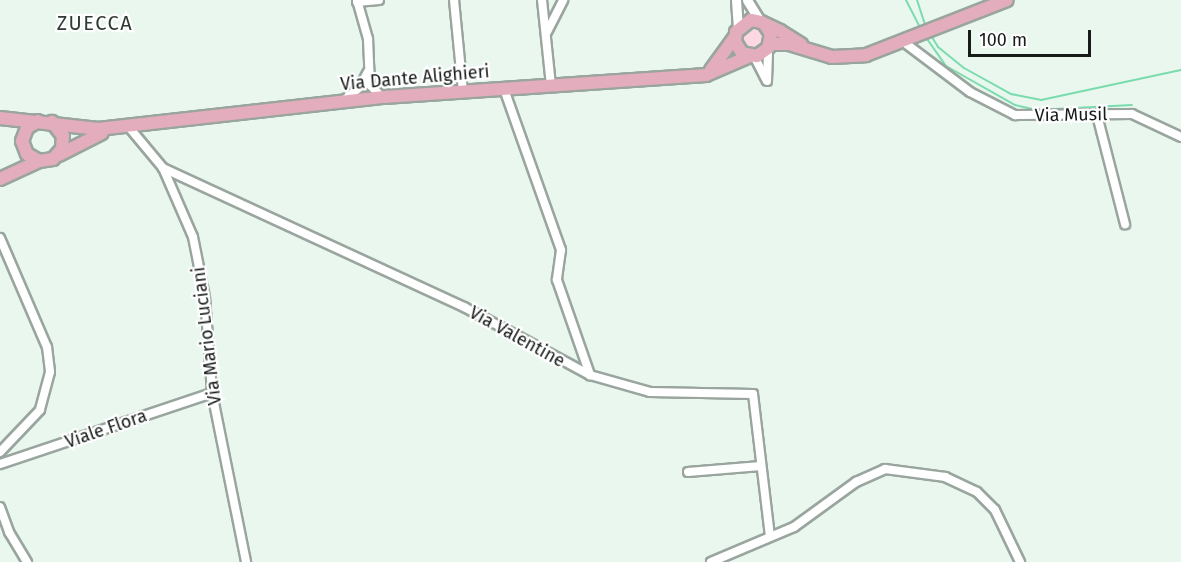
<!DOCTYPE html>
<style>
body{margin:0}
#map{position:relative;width:1181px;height:562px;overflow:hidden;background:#e9f7ef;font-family:"Fira Sans",sans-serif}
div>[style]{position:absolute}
.green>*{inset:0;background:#fdd8e2}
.stream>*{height:2px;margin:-1px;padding:0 1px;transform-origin:1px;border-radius:1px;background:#7adcad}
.roads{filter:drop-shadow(2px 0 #99a59e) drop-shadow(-2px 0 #99a59e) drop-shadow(0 2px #99a59e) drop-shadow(0 -2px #99a59e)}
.minor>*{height:8px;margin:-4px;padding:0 4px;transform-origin:4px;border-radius:4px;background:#fff}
.tertiary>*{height:9px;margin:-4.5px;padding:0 4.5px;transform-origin:4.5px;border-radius:4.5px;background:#fff}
.primary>*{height:12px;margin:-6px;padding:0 6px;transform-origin:6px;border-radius:6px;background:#e4adbe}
span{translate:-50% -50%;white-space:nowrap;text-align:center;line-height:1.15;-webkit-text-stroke:4.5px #fff;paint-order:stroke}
.street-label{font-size:18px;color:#171b19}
.neighbourhood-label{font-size:20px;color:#303b35;letter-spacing:1.5px}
.scale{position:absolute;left:968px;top:30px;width:123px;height:27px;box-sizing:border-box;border:3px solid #171b19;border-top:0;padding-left:8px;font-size:18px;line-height:21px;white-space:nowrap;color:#171b19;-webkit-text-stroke:4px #fff;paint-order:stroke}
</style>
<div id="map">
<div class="green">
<i style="clip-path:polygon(757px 22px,769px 43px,746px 54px,737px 33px)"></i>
</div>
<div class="stream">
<i style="left:906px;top:0;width:33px;rotate:63deg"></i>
<i style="left:917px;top:0;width:28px;rotate:72deg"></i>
<i style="left:930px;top:34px;width:15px;rotate:58deg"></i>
<i style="left:938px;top:47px;width:33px;rotate:39deg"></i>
<i style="left:964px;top:68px;width:54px;rotate:29deg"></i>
<i style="left:1011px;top:94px;width:31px;rotate:11deg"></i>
<i style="left:1041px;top:100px;width:143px;rotate:-12.1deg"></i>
<i style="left:925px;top:36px;width:37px;rotate:55deg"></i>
<i style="left:946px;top:66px;width:79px;rotate:29.5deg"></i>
<i style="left:1015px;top:105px;width:22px;rotate:13deg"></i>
<i style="left:1036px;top:110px;width:96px;rotate:-3deg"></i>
</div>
<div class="roads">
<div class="minor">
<i style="left:357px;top:0;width:41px;rotate:74.2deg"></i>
<i style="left:368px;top:39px;width:46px;rotate:87.5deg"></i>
<i style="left:370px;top:85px;width:16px;rotate:45deg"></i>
<i style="left:454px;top:0;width:91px;rotate:84.4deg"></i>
<i style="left:542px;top:0;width:86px;rotate:84deg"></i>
<i style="left:357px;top:2px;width:22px;rotate:-5deg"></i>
<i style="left:547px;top:32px;width:36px;rotate:-63deg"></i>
<i style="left:905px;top:43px;width:81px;rotate:37deg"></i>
<i style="left:970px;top:92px;width:51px;rotate:27.1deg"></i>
<i style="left:1015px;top:115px;width:117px;rotate:-0.5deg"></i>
<i style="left:1132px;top:114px;width:54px;rotate:25.1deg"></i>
<i style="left:754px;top:56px;width:27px;rotate:63deg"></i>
<i style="left:767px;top:81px;width:33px;rotate:-88deg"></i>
<i style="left:504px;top:89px;width:171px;rotate:70.5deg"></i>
<i style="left:561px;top:250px;width:30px;rotate:98deg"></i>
<i style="left:557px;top:280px;width:101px;rotate:70.8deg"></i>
<i style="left:344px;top:100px;width:21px;rotate:-39deg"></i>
<i style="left:360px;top:87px;width:16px;rotate:-63deg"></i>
<i style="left:1097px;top:115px;width:113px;rotate:75.6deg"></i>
<i style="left:128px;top:126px;width:55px;rotate:50.2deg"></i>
<i style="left:163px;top:168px;width:75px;rotate:66.5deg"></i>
<i style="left:193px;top:237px;width:61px;rotate:78.7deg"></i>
<i style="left:205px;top:297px;width:96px;rotate:85.8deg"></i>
<i style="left:212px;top:393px;width:172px;rotate:78.6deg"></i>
<i style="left:163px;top:168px;width:332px;rotate:24.8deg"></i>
<i style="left:464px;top:307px;width:143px;rotate:28.4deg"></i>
<i style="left:590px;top:375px;width:62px;rotate:15.8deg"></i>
<i style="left:650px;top:392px;width:103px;rotate:1.1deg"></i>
<i style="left:753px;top:394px;width:143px;rotate:83.2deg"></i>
<i style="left:0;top:238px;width:119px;rotate:66.7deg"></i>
<i style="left:47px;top:347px;width:25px;rotate:83deg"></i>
<i style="left:50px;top:372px;width:39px;rotate:105deg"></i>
<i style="left:40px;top:410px;width:58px;rotate:133.6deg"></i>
<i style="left:0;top:464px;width:224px;rotate:-18.5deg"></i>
<i style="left:688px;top:472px;width:73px;rotate:-4.7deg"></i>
<i style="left:0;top:507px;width:27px;rotate:70deg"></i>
<i style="left:9px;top:532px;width:35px;rotate:59deg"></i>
<i style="left:711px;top:562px;width:90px;rotate:-22.9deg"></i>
<i style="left:794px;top:527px;width:77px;rotate:-36deg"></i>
<i style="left:856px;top:482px;width:32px;rotate:-24deg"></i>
<i style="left:885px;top:469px;width:61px;rotate:7.6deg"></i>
<i style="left:945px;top:477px;width:35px;rotate:25deg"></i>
<i style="left:977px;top:492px;width:25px;rotate:45deg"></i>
<i style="left:995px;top:510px;width:58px;rotate:64.3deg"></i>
</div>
<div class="tertiary">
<i style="left:736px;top:0;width:28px;rotate:86deg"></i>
<i style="left:747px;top:0;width:26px;rotate:58deg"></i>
</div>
<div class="primary">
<i style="left:765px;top:25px;width:11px;rotate:56deg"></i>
<i style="left:771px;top:34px;width:14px;rotate:102deg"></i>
<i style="left:768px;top:48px;width:14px;rotate:144deg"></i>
<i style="left:757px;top:56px;width:15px;rotate:-169deg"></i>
<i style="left:742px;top:53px;width:13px;rotate:-122deg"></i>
<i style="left:735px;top:42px;width:10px;rotate:-84deg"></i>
<i style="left:736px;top:32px;width:19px;rotate:-39deg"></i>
<i style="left:751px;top:20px;width:10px;rotate:11deg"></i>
<i style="left:761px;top:22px;width:21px;rotate:25deg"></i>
<i style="left:780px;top:31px;width:25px;rotate:32deg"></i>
<i style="left:770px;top:44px;width:19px"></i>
<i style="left:789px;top:44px;width:45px;rotate:16.8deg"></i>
<i style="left:832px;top:57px;width:34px;rotate:-3deg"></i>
<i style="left:866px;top:55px;width:151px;rotate:-21.3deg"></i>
<i style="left:711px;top:70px;width:41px;rotate:-54deg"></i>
<i style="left:0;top:118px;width:99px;rotate:6.4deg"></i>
<i style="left:98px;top:129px;width:288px;rotate:-6.4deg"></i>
<i style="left:384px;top:97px;width:323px;rotate:-3.9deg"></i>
<i style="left:706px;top:75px;width:48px;rotate:-23.4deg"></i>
<i style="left:38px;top:121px;width:13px;rotate:148deg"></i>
<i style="left:27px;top:128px;width:14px;rotate:111deg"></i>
<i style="left:22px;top:141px;width:14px;rotate:69deg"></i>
<i style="left:27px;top:154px;width:14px;rotate:30deg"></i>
<i style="left:39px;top:161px;width:14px;rotate:-8deg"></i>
<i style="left:53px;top:159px;width:13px;rotate:-48deg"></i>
<i style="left:62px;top:149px;width:13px;rotate:-86deg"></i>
<i style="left:63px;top:136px;width:18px;rotate:-128deg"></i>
<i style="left:59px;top:155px;width:48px;rotate:-27.1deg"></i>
<i style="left:0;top:179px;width:43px;rotate:-24.8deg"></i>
</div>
</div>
<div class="street-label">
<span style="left:415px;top:78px;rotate:-5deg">Via Dante Alighieri</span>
<span style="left:1071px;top:115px;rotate:-1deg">Via Musil</span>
<span style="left:207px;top:336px;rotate:-97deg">Via Mario Luciani</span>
<span style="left:517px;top:337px;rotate:29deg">Via Valentine</span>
<span style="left:106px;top:429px;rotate:-19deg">Viale Flora</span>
</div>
<div class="neighbourhood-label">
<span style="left:95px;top:23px">ZUECCA</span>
</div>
<div class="scale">100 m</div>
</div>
